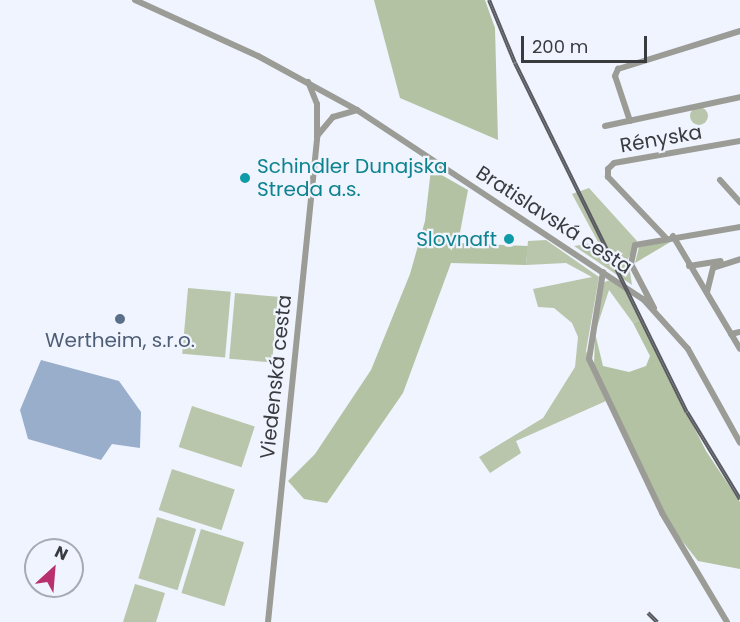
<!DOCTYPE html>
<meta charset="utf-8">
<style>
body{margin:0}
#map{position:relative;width:740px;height:622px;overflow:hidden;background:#eff4ff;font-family:Poppins,sans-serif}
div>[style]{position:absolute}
.green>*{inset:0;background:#b9c6ab;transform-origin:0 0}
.round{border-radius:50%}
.forest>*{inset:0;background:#b3c2a2}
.water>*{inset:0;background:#99aeca}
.minor>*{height:6px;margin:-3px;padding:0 3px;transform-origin:3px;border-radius:3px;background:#9c9c97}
.rail>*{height:4px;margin-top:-2px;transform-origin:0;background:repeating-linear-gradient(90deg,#eff4ff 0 4.5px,#595b61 0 9px);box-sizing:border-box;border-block:2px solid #595b61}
.dots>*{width:16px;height:16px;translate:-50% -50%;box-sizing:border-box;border:3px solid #eff4ff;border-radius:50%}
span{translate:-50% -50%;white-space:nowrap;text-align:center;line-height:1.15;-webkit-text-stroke:4.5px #eff4ff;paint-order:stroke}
.street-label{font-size:20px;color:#393b3f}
.culture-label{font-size:20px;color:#0d838f}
.left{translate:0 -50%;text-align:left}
.right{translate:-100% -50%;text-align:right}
.service-label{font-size:20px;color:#4e5e75}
.north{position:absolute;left:24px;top:538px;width:60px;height:60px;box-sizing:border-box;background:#eff4ff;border:2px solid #a6aab2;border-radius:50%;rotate:26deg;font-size:16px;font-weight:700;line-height:24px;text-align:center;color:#393b3f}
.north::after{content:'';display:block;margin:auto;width:21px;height:27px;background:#b9306e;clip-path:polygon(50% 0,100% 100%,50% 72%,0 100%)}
.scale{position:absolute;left:521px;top:36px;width:126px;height:27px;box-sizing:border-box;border:3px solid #393b3f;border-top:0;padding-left:8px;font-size:18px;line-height:21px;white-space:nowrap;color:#393b3f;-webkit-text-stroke:4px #eff4ff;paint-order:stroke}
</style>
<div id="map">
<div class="green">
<i class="round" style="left:690px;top:107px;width:18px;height:18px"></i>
<i style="clip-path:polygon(589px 188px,637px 241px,628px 259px,632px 285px,574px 246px,598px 242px,572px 194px)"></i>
<i style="clip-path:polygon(546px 240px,599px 277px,586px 351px,606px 401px,516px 441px,521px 453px,490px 473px,479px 457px,543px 418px,575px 367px,578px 337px,572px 323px,554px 308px,538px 307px,533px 289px,592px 277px,566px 263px,526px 265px,528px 241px)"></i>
<i style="clip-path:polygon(610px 280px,625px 290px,640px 320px,633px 323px,609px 290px,595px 333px,602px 283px)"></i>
<i style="left:188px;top:288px;width:43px;height:66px;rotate:5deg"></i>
<i style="left:235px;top:293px;width:43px;height:66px;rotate:5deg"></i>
<i style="left:192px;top:406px;width:66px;height:43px;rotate:18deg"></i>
<i style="left:172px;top:469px;width:66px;height:43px;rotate:18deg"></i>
<i style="left:157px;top:517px;width:41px;height:64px;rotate:17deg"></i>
<i style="left:201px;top:529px;width:45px;height:67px;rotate:17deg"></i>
<i style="clip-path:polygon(135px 584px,165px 593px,156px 622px,123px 622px)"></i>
</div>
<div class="forest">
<i style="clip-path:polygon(374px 0,485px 0,495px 28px,498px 140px,400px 98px)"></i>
<i style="clip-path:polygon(431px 169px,468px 190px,458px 243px,528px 246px,526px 265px,451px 263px,403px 393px,327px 503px,304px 499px,288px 481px,315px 454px,371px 370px,410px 274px,425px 221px)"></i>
<i style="clip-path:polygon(672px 241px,635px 263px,639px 247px)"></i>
<i style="clip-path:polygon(640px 320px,706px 451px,740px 502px,740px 569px,698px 561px,668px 523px,594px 366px,595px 333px,603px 366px,629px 372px,646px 366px,650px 356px,633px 323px)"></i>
</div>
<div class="water">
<i style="clip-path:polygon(41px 360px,119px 381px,141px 412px,140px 448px,112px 444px,101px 460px,28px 439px,20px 410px)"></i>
</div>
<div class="minor">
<i style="left:135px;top:0;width:135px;rotate:24.5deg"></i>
<i style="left:258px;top:56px;width:113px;rotate:28.6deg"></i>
<i style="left:357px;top:110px;width:343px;rotate:33.5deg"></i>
<i style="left:643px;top:299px;width:67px;rotate:48deg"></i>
<i style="left:688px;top:349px;width:107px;rotate:61deg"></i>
<i style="left:630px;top:121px;width:47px;rotate:-108.4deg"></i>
<i style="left:615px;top:76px;width:8px;rotate:-67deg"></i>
<i style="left:618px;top:69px;width:128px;rotate:-17.3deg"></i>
<i style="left:605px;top:126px;width:138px;rotate:-12.1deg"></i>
<i style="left:317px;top:136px;width:25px;rotate:-50deg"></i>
<i style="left:333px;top:117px;width:25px;rotate:-16deg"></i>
<i style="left:720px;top:180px;width:30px;rotate:48deg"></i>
<i style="left:673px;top:236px;width:131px;rotate:59.3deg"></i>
<i style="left:665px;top:237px;width:83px;rotate:-133.5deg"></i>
<i style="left:608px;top:177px;width:8px;rotate:-90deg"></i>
<i style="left:608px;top:169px;width:8px;rotate:-45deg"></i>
<i style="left:614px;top:163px;width:128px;rotate:-9.9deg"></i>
<i style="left:689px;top:266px;width:32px;rotate:-9deg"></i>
<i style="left:603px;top:272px;width:88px;rotate:99.1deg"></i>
<i style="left:589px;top:359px;width:170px;rotate:64.6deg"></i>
<i style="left:662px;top:513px;width:127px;rotate:59.2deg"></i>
<i style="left:707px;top:292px;width:25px;rotate:-76deg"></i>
<i style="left:713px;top:268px;width:28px;rotate:-18deg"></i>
<i style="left:654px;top:308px;width:50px;rotate:-117.6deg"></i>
<i style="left:631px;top:264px;width:19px;rotate:-78deg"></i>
<i style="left:635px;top:245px;width:107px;rotate:-9.7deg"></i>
<i style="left:731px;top:334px;width:9px;rotate:-13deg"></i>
<i style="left:268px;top:622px;width:488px;rotate:-84.2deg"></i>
<i style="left:317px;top:136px;width:32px;rotate:-90deg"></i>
<i style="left:317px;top:104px;width:24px;rotate:-112deg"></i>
</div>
<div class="rail">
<i style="left:489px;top:0;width:68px;rotate:67.6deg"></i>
<i style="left:515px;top:63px;width:389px;rotate:63.8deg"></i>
<i style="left:687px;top:412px;width:102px;rotate:58.7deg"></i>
<i style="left:648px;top:613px;width:13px;rotate:45deg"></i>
</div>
<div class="dots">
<i style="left:245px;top:178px;background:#0f9aa8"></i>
<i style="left:509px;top:239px;background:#0f9aa8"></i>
<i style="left:120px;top:319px;background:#5c6f8a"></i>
</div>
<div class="street-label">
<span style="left:661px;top:139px;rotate:-10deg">Rényska</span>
<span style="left:554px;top:220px;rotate:33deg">Bratislavská cesta</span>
<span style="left:276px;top:377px;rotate:-84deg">Viedenská cesta</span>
</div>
<div class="culture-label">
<span class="left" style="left:257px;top:178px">Schindler Dunajska<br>Streda a.s.</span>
<span class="right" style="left:497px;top:239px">Slovnaft</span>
</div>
<div class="service-label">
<span style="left:120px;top:340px">Wertheim, s.r.o.</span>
</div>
<div class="north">N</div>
<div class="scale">200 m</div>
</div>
